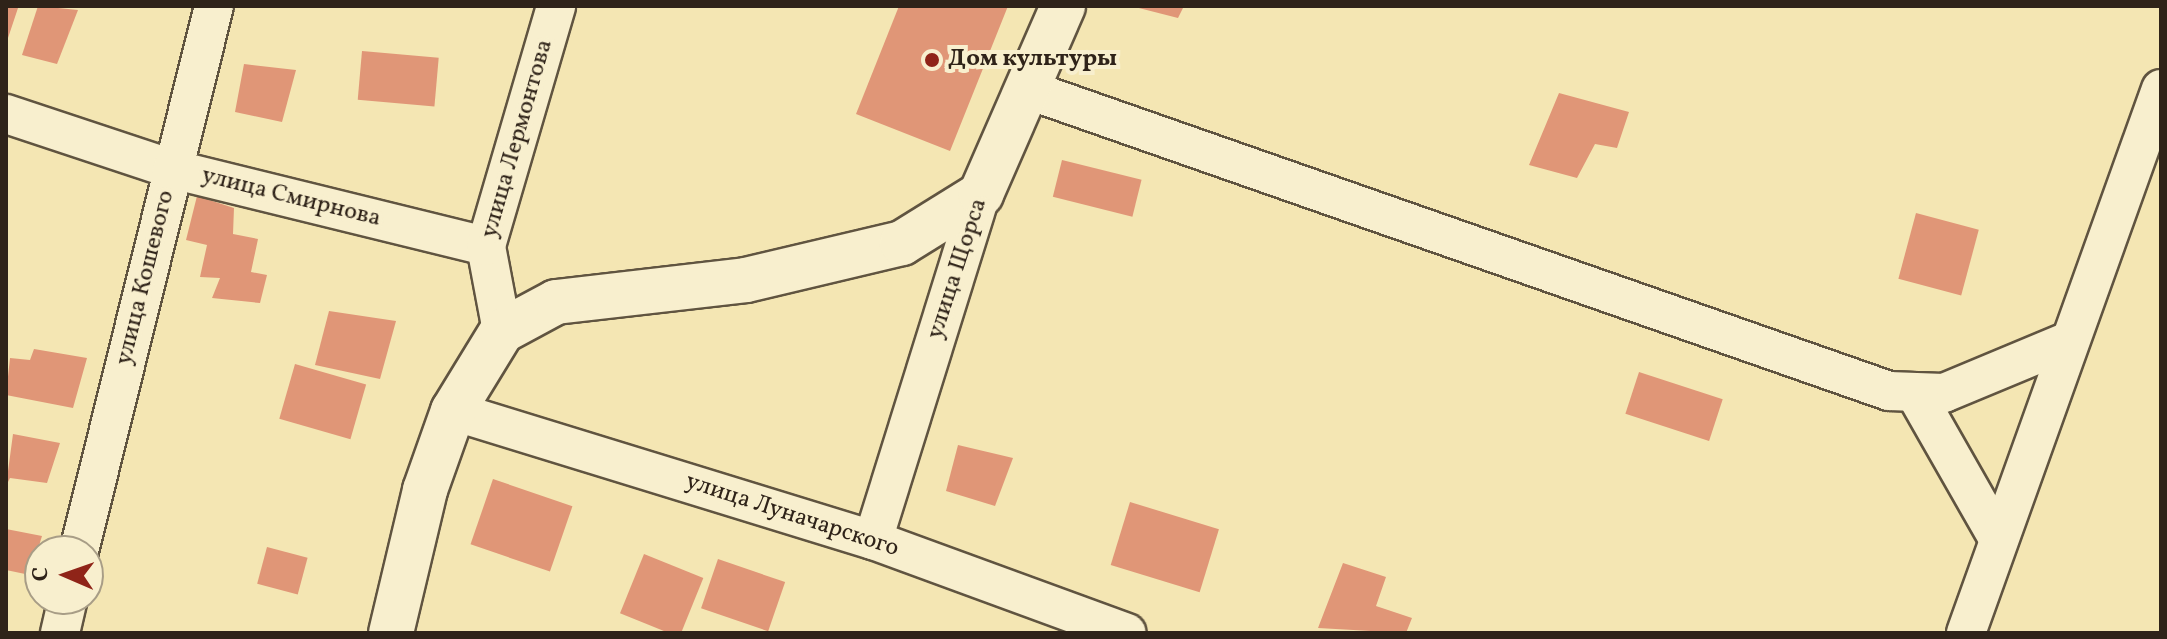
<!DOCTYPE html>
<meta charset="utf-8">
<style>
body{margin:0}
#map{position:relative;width:2167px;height:639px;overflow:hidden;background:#f4e6b3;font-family:Vollkorn,serif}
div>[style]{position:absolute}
.building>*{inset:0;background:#e09677;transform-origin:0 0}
.roads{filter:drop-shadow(2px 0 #605440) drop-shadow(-2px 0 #605440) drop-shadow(0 2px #605440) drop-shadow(0 -2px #605440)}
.street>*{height:38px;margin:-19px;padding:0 19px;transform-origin:19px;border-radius:19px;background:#f8efce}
.secondary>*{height:44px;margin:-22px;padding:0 22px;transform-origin:22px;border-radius:22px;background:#f8efce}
.dots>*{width:22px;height:22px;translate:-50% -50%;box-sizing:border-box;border:4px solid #f8efce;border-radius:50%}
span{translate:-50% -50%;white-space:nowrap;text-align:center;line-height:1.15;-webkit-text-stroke:8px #f8efce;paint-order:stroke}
.poi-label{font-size:24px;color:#2f2319;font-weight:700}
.left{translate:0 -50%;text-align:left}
.street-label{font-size:24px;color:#2f2319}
.frame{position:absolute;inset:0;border:8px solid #2f2319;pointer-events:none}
.north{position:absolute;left:24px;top:535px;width:80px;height:80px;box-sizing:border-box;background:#f8efce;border:2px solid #a89d86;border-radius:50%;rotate:272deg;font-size:22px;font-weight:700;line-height:32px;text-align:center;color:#2f2319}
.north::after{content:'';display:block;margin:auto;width:28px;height:36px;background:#8f2418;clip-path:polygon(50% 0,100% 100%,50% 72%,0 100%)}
</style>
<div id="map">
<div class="building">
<i style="clip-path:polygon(6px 6px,18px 8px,7px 41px,6px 41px)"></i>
<i style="clip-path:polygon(38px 6px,78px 10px,57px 64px,22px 55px)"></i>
<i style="clip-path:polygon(899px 6px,1008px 6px,950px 151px,856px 114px)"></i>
<i style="clip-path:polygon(1131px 6px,1184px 6px,1178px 18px)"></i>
<i style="left:362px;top:51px;width:77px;height:49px;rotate:5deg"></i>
<i style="clip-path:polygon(244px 64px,296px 70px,282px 122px,235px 112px)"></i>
<i style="clip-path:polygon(1559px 93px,1629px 112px,1617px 148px,1595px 144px,1577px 178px,1529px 165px)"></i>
<i style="left:1062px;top:160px;width:82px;height:38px;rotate:14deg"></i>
<i style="clip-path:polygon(197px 196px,234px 208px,233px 234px,258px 239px,251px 272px,267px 275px,260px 303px,212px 298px,220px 278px,200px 277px,207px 245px,186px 240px)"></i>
<i style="left:1916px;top:213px;width:65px;height:68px;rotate:15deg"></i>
<i style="clip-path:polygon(329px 311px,396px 321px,380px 379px,315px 365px)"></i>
<i style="clip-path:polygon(34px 349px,87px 358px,73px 408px,6px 395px,10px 358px,30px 360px)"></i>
<i style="left:295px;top:364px;width:74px;height:57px;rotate:16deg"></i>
<i style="left:1639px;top:372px;width:88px;height:44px;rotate:18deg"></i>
<i style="clip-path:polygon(13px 434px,60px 443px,47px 483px,10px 478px,6px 486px)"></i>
<i style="clip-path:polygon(958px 445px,1013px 458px,995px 506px,946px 491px)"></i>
<i style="left:493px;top:479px;width:84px;height:69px;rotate:19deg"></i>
<i style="left:1130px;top:502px;width:93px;height:66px;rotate:17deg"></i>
<i style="clip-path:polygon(6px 529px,42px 536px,30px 575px,6px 570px)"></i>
<i style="left:267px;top:547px;width:42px;height:38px;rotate:15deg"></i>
<i style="left:644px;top:554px;width:64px;height:64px;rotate:22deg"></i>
<i style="left:718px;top:559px;width:71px;height:52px;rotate:19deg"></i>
<i style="clip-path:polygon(1343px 563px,1386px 577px,1376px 606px,1412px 618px,1406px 633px,1318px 628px)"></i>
</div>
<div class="roads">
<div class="street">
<i style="left:1029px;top:90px;width:911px;rotate:19.29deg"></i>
<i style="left:1889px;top:391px;width:55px;rotate:2.1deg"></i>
<i style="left:1944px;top:393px;width:135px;rotate:-22.6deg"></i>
<i style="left:6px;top:114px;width:175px;rotate:18.3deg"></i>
<i style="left:172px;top:169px;width:323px;rotate:13.8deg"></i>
<i style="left:502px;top:331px;width:86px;rotate:-100.7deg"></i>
<i style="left:486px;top:246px;width:250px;rotate:-73.7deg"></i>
<i style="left:1918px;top:398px;width:163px;rotate:60.3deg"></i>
<i style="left:453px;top:411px;width:439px;rotate:17.1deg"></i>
<i style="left:873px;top:540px;width:270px;rotate:20.1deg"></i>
<i style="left:873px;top:540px;width:362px;rotate:-72.7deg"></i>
<i style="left:79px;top:551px;width:561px;rotate:-76.09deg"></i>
<i style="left:60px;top:633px;width:35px;rotate:-77deg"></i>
<i style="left:1966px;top:633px;width:578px;rotate:-70.28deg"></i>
</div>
<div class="secondary">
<i style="left:391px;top:633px;width:147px;rotate:-76.6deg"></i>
<i style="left:425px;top:490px;width:84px;rotate:-70.5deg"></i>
<i style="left:453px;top:411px;width:94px;rotate:-58.5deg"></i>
<i style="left:502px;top:331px;width:61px;rotate:-28.2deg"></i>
<i style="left:556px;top:302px;width:191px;rotate:-6.6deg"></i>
<i style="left:746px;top:280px;width:160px;rotate:-13.3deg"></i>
<i style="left:902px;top:243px;width:93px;rotate:-31.8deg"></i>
<i style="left:981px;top:194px;width:205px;rotate:-66.4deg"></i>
</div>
</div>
<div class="dots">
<i style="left:932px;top:60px;background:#8f2418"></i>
</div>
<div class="poi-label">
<span class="left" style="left:948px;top:60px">Дом культуры</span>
</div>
<div class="street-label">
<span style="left:518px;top:139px;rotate:-74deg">улица Лермонтова</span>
<span style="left:291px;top:198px;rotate:14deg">улица Смирнова</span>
<span style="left:958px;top:269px;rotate:-72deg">улица Щорса</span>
<span style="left:146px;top:278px;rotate:-76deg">улица Кошевого</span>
<span style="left:792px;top:516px;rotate:18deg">улица Луначарского</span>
</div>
<div class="frame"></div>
<div class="north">С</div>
</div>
